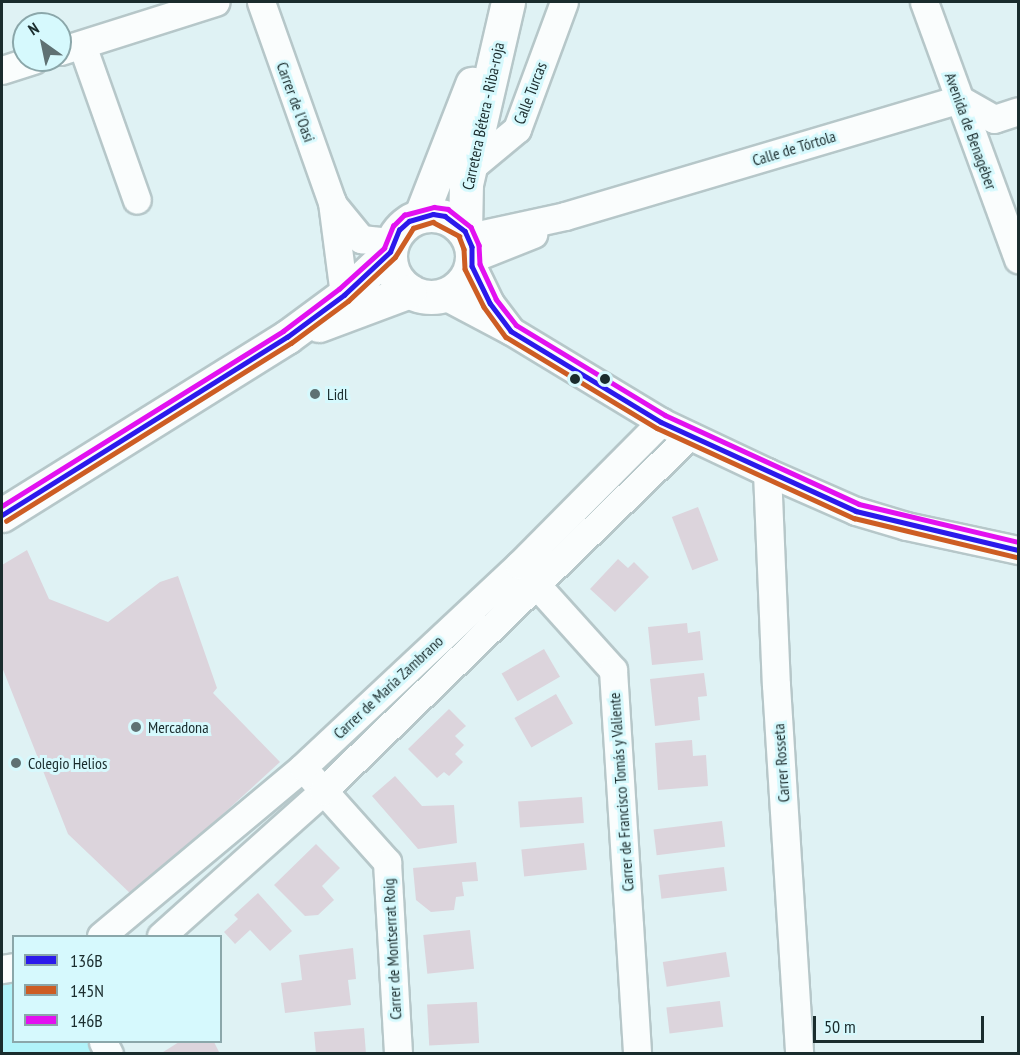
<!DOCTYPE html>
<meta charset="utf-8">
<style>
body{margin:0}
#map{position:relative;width:1020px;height:1055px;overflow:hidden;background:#dff2f4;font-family:"PT Sans Narrow",sans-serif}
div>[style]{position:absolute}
.green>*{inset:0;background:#b1f3f9}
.building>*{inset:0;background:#dcd4dc;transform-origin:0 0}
.roads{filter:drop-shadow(2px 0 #b6c7c9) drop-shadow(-2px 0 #b6c7c9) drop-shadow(0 2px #b6c7c9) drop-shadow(0 -2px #b6c7c9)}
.street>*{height:27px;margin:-13.5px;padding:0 13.5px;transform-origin:13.5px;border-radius:13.5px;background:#fafdfd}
.secondary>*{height:33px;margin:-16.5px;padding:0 16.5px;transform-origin:16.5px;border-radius:16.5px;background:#fafdfd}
.secondary>.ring{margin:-16.5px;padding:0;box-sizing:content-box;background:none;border:33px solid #fafdfd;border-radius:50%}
.bus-1>*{height:4.5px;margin:-2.25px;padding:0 2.25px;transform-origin:2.25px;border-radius:2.25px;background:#2b1aeb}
.bus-2>*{height:4.5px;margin:-2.25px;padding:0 2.25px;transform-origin:2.25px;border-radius:2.25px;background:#cd5d24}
.bus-3>*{height:4.5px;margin:-2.25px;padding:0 2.25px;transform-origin:2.25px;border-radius:2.25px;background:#e211f0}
.dots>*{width:16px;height:16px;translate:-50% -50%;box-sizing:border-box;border:3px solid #d6f9fd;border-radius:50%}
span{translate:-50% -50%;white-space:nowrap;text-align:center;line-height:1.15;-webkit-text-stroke:6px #d6f9fd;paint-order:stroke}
.street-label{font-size:16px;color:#1a2c2d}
.poi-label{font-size:16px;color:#1a2c2d}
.left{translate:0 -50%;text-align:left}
.frame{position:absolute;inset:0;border:3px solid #1a2c2d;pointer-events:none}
.legend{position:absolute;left:12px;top:935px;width:210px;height:108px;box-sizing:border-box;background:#d6f9fd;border:2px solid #8ba7aa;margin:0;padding:8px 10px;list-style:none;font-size:18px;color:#1a2c2d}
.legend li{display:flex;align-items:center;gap:12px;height:30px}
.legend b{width:30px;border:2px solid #8ba7aa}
.north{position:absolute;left:12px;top:12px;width:60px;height:60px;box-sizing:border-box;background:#d6f9fd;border:2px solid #8ba7aa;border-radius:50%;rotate:327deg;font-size:16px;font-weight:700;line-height:24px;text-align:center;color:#1a2c2d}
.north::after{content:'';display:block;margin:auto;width:21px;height:27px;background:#5f7173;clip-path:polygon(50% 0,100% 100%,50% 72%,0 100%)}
.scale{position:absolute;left:813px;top:1016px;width:171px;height:27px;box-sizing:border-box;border:3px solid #1a2c2d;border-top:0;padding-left:8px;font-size:18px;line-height:21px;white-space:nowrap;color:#1a2c2d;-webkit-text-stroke:4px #d6f9fd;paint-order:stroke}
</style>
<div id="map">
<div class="green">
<i style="clip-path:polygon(13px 967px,14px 1042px,103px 1042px,109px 1053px,2px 1053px,2px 969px)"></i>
</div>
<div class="building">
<i style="left:698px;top:507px;width:57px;height:28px;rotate:69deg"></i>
<i style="clip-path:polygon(27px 550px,49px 599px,108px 622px,160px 582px,178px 576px,217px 688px,213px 693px,280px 762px,133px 896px,68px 834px,2px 667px,2px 565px)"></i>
<i style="clip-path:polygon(618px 559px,628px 568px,634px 562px,649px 577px,615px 612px,590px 589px)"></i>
<i style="clip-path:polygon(687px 623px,688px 633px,700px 631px,703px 660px,652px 665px,648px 627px)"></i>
<i style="left:544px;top:649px;width:32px;height:49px;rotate:60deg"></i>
<i style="clip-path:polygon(704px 673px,707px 696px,698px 697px,700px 720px,655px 726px,650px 679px)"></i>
<i style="left:556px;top:694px;width:34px;height:48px;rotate:60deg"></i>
<i style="clip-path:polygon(449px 709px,466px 726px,455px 736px,464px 745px,455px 754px,463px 762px,449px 776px,444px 772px,437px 778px,408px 749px)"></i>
<i style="clip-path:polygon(692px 740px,693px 756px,706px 755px,708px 786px,658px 790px,655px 743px)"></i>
<i style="clip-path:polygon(395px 776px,422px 806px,454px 805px,457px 843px,418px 849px,372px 796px)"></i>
<i style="left:582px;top:797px;width:26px;height:64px;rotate:86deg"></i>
<i style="left:722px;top:821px;width:26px;height:69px;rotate:83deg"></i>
<i style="left:584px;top:843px;width:27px;height:63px;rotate:84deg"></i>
<i style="clip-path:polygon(316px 844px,340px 868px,322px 886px,334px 900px,318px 915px,305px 916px,274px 885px)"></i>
<i style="clip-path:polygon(476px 862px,478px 881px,462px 882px,464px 896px,456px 897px,454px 910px,431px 912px,416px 900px,413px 868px)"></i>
<i style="left:724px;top:867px;width:24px;height:66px;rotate:83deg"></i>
<i style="clip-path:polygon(258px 893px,292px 931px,270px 951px,250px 930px,235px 944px,224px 932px,238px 919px,234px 915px)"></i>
<i style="left:470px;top:930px;width:39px;height:47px;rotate:84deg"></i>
<i style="clip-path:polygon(353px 948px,356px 979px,348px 980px,351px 1005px,285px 1013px,281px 983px,302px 980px,299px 955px)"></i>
<i style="left:726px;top:952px;width:25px;height:64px;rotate:81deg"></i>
<i style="left:720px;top:1001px;width:26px;height:54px;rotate:83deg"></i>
<i style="left:477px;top:1002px;width:41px;height:50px;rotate:87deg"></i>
<i style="clip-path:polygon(364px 1028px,366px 1054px,316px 1054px,314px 1032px)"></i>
<i style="clip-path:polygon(179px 1042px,214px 1042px,220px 1054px,160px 1054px)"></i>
</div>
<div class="roads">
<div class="street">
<i style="left:261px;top:2px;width:212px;rotate:70.5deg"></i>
<i style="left:332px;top:202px;width:94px;rotate:82.6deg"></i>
<i style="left:924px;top:2px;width:274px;rotate:69.9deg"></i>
<i style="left:82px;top:45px;width:164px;rotate:70.5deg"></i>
<i style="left:60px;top:51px;width:163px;rotate:-17.5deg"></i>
<i style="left:2px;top:70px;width:33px;rotate:-18deg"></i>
<i style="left:470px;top:168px;width:61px;rotate:-39.7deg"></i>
<i style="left:517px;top:129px;width:135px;rotate:-69.7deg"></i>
<i style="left:334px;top:206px;width:43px;rotate:50.7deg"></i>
<i style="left:361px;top:239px;width:31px;rotate:6deg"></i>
<i style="left:469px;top:237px;width:98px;rotate:-12.3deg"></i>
<i style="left:565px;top:216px;width:411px;rotate:-16.5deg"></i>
<i style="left:959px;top:99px;width:40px;rotate:29.7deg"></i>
<i style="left:994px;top:119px;width:25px;rotate:-18deg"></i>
<i style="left:473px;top:258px;width:65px;rotate:-21.8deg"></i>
<i style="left:472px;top:266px;width:41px;rotate:64.1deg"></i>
<i style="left:490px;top:303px;width:34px;rotate:53deg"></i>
<i style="left:443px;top:295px;width:77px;rotate:27.9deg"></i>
<i style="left:511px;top:331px;width:175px;rotate:31.2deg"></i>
<i style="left:661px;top:422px;width:117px;rotate:25.3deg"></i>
<i style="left:767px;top:472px;width:97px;rotate:23.7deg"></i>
<i style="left:856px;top:511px;width:52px;rotate:16.7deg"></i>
<i style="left:906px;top:526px;width:115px;rotate:12.1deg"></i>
<i style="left:767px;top:472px;width:213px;rotate:87.6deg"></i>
<i style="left:776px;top:685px;width:370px;rotate:86.4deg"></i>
<i style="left:524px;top:571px;width:133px;rotate:48deg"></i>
<i style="left:613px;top:670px;width:385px;rotate:86.4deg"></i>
<i style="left:312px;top:778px;width:113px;rotate:48.2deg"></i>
<i style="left:387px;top:862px;width:192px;rotate:86.7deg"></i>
<i style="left:101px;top:936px;width:263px;rotate:-39.9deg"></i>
<i style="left:303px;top:767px;width:296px;rotate:-43.1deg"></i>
<i style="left:519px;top:565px;width:202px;rotate:-45.2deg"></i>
<i style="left:161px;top:936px;width:217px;rotate:-41.8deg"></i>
<i style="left:323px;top:791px;width:510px;rotate:-44.13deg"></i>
<i style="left:2px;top:969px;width:12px;rotate:-9deg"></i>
<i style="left:103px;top:1042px;width:13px;rotate:63deg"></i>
</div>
<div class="secondary">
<i class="ring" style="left:390px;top:215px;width:49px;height:49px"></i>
<i style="left:421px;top:215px;width:141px;rotate:-68.7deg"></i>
<i style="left:465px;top:231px;width:47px;rotate:-88.8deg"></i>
<i style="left:466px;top:184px;width:187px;rotate:-77deg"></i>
<i style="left:319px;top:325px;width:97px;rotate:-20.5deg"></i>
<i style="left:2px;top:515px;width:336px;rotate:-32deg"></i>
<i style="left:287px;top:337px;width:71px;rotate:-36.4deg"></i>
<i style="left:344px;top:295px;width:63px;rotate:-43.1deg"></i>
</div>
</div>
<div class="bus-1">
<i style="left:2px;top:515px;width:336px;rotate:-32deg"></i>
<i style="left:287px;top:337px;width:71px;rotate:-36.4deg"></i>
<i style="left:344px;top:295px;width:63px;rotate:-43.1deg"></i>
<i style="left:390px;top:252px;width:24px;rotate:-68deg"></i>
<i style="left:399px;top:230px;width:13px;rotate:-42deg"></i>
<i style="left:409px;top:221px;width:25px;rotate:-16deg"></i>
<i style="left:433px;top:214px;width:12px;rotate:9deg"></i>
<i style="left:445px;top:216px;width:25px;rotate:37deg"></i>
<i style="left:465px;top:231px;width:17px;rotate:66deg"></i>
<i style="left:472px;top:247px;width:19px;rotate:90deg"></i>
<i style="left:472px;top:266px;width:41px;rotate:64.1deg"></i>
<i style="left:490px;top:303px;width:35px;rotate:53deg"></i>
<i style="left:511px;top:331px;width:175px;rotate:31.2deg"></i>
<i style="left:661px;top:422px;width:214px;rotate:24.5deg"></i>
<i style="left:856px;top:511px;width:167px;rotate:13.5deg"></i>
</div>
<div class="bus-2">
<i style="left:6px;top:521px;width:336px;rotate:-32deg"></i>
<i style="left:291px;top:343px;width:71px;rotate:-36.4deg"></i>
<i style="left:348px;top:301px;width:64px;rotate:-43.1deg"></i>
<i style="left:395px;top:257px;width:34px;rotate:-58deg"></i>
<i style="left:413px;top:228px;width:21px;rotate:-17deg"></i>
<i style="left:433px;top:222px;width:30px;rotate:28deg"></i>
<i style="left:459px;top:236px;width:14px;rotate:69deg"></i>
<i style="left:464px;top:249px;width:20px;rotate:87deg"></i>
<i style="left:465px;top:269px;width:42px;rotate:63.4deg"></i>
<i style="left:484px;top:307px;width:37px;rotate:54deg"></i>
<i style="left:506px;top:337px;width:176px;rotate:31.1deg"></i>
<i style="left:657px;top:428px;width:217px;rotate:24.6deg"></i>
<i style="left:854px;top:518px;width:167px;rotate:13.5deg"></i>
</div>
<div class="bus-3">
<i style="left:2px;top:506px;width:331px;rotate:-31.9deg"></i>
<i style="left:283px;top:331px;width:70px;rotate:-36.9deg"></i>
<i style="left:339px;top:289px;width:61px;rotate:-42.3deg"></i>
<i style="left:384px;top:248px;width:24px;rotate:-68deg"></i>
<i style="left:393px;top:226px;width:16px;rotate:-45deg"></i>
<i style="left:404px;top:215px;width:31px;rotate:-15deg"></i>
<i style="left:434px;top:207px;width:14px;rotate:8deg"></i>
<i style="left:448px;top:209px;width:29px;rotate:38deg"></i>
<i style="left:471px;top:227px;width:20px;rotate:66deg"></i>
<i style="left:479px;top:245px;width:19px;rotate:87deg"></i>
<i style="left:480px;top:264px;width:38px;rotate:65deg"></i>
<i style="left:496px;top:299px;width:33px;rotate:52deg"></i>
<i style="left:516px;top:325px;width:174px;rotate:31.1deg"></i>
<i style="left:665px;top:415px;width:213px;rotate:24.6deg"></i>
<i style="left:859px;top:504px;width:163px;rotate:13.4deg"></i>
</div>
<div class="dots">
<i style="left:575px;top:379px;background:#1a2c2d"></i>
<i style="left:605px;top:379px;background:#1a2c2d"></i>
<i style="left:315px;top:394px;background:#5f7173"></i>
<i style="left:136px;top:727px;background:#5f7173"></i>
<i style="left:16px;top:763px;background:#5f7173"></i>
</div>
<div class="street-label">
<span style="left:530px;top:93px;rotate:-69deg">Calle Turcas</span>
<span style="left:296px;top:102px;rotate:70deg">Carrer de l'Oasi</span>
<span style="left:483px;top:116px;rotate:-78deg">Carretera Bétera - Riba-roja</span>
<span style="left:971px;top:131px;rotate:70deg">Avenida de Benagéber</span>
<span style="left:794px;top:148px;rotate:-17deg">Calle de Tórtola</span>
<span style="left:388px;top:687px;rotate:-43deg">Carrer de María Zambrano</span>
<span style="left:781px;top:763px;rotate:-94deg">Carrer Rosseta</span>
<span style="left:621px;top:792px;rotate:-94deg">Carrer de Francisco Tomás y Valiente</span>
<span style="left:392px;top:949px;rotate:-93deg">Carrer de Montserrat Roig</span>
</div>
<div class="poi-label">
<span class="left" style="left:327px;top:394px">Lidl</span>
<span class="left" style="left:148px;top:727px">Mercadona</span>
<span class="left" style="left:28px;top:763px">Colegio Helios</span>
</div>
<div class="frame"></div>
<ul class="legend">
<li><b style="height:8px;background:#2b1aeb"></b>136B</li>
<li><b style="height:8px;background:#cd5d24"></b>145N</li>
<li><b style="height:8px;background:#e211f0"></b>146B</li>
</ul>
<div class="north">N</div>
<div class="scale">50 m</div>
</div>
